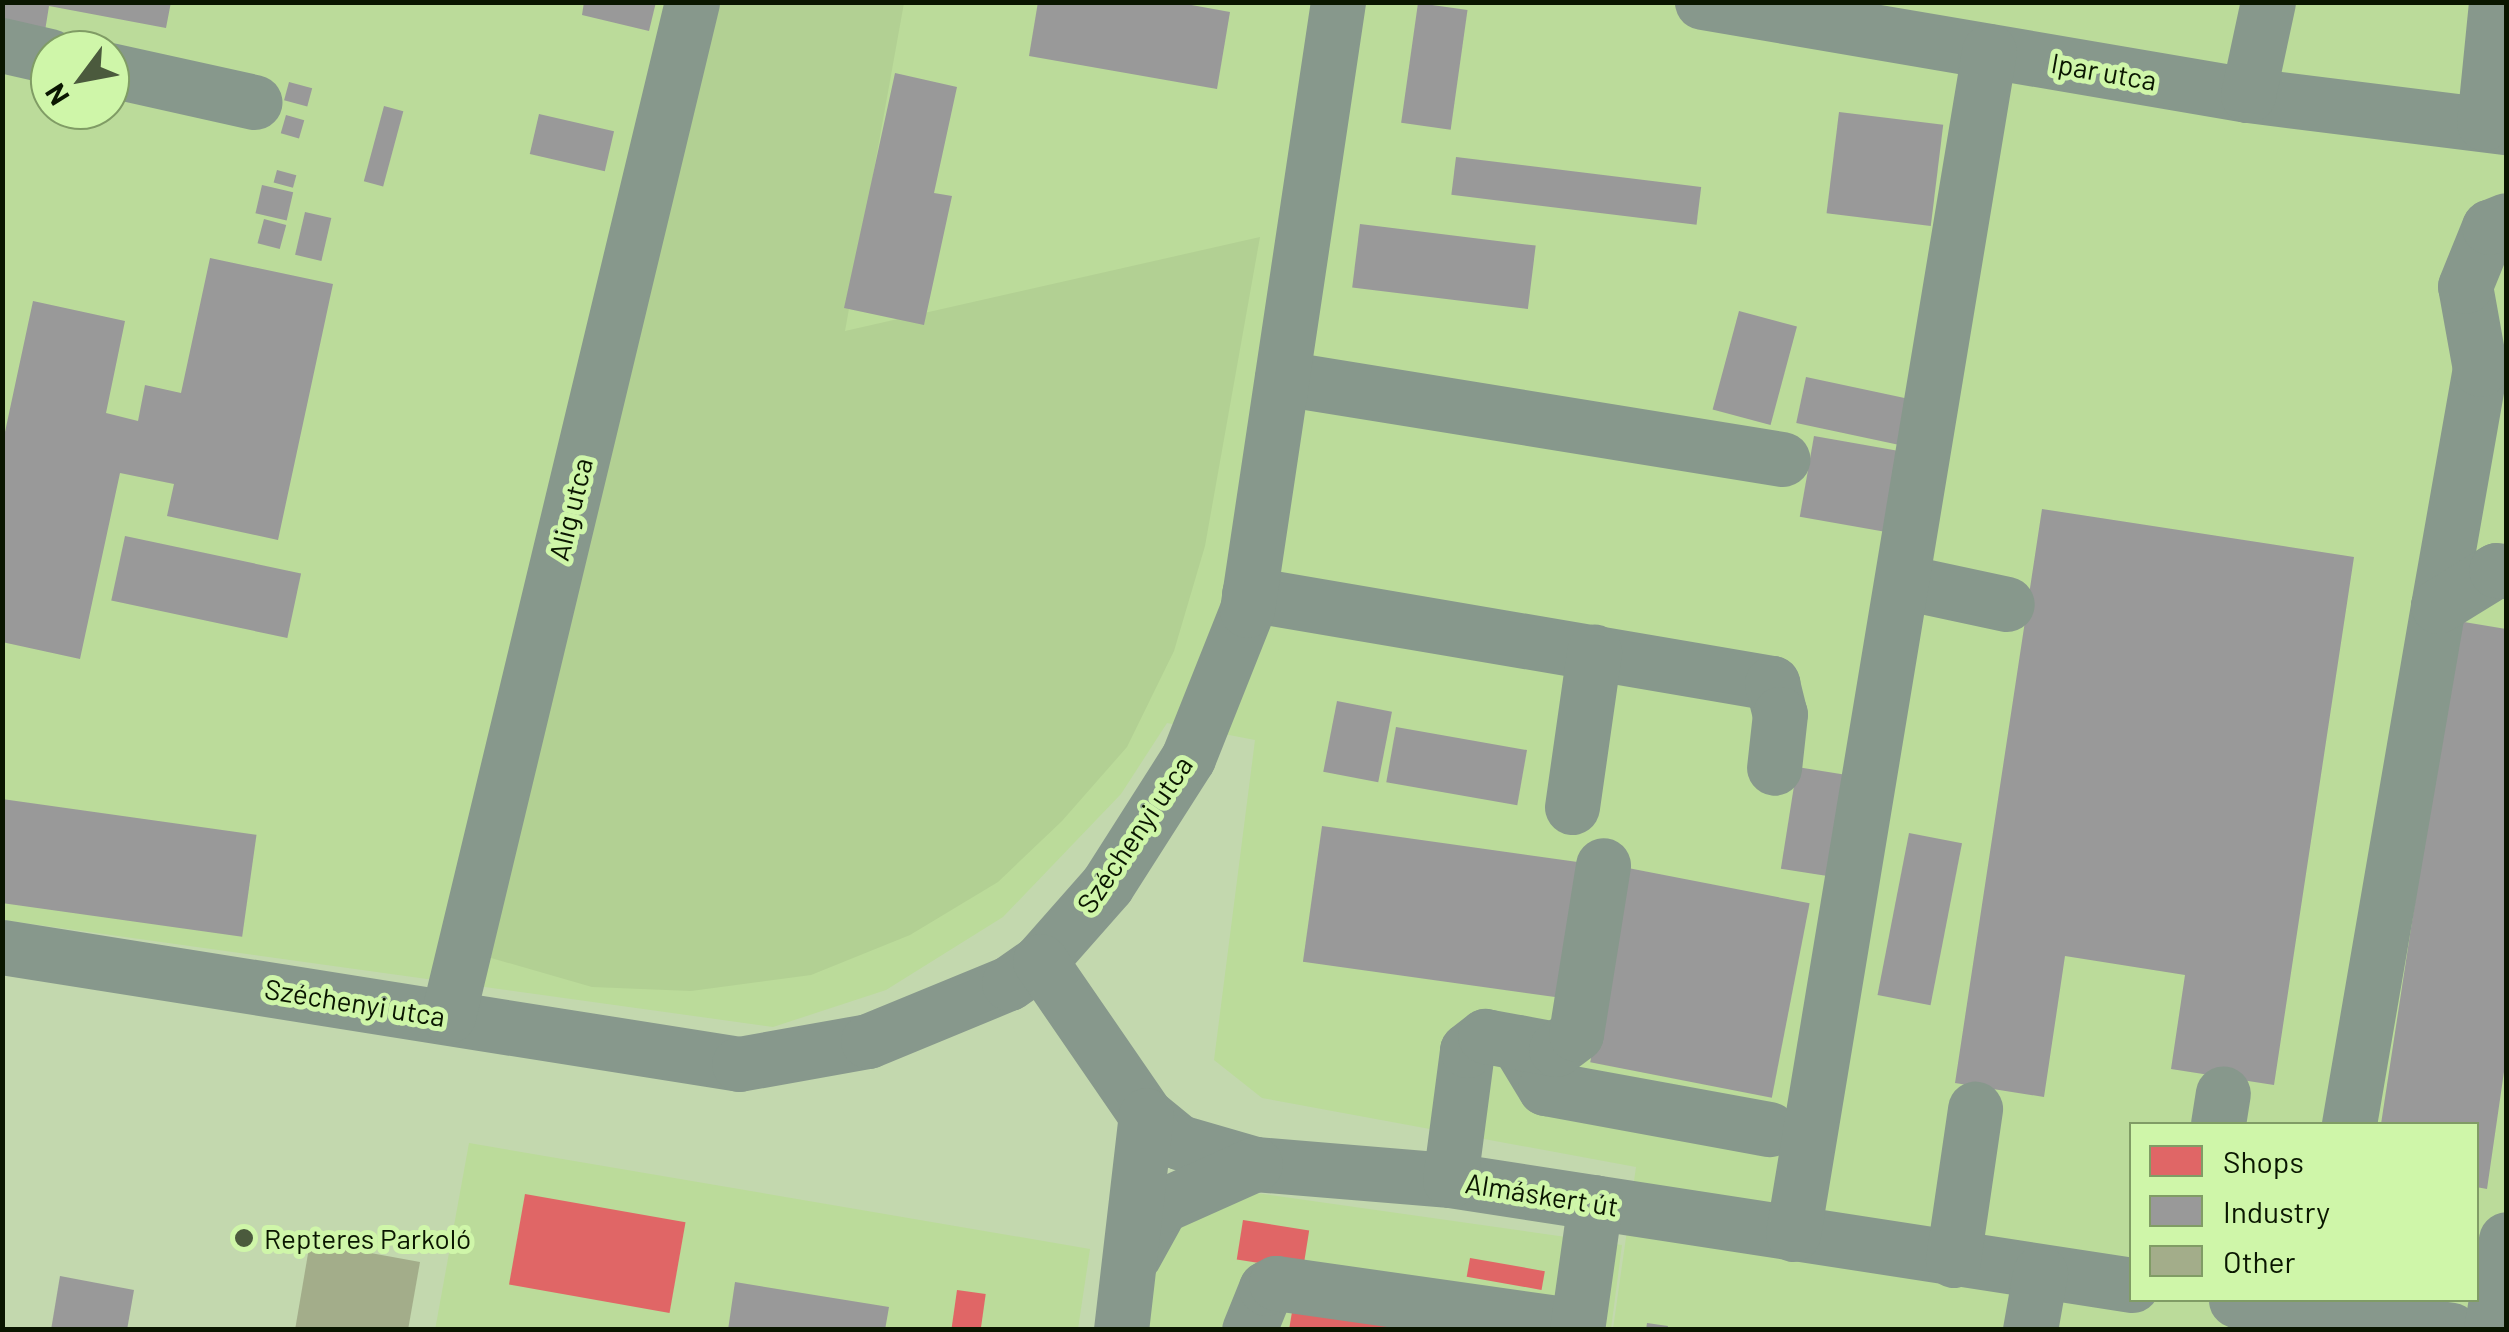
<!DOCTYPE html>
<meta charset="utf-8">
<style>
body{margin:0}
#map{position:relative;width:2509px;height:1332px;overflow:hidden;background:#c3d8ae;font-family:Barlow,sans-serif}
div>[style]{position:absolute}
.built>*{inset:0;background:#bbdb9a}
.green>*{inset:0;background:#b2d093}
.shops>*{inset:0;background:#e06666;transform-origin:0 0}
.industry>*{inset:0;background:#999;transform-origin:0 0}
.building>*{inset:0;background:#a3ad8a}
.minor>*{height:55px;margin:-27.5px;padding:0 27.5px;transform-origin:27.5px;border-radius:27.5px;background:#87988c}
.dots>*{width:28px;height:28px;translate:-50% -50%;box-sizing:border-box;border:5px solid #cff6a9;border-radius:50%}
span{translate:-50% -50%;white-space:nowrap;text-align:center;line-height:1.15;-webkit-text-stroke:10px #cff6a9;paint-order:stroke}
.street-label{font-size:28px;color:#0a1600}
.poi-label{font-size:28px;color:#0a1600}
.left{translate:0 -50%;text-align:left}
.frame{position:absolute;inset:0;border:5px solid #0a1600;pointer-events:none}
.legend{position:absolute;left:2129px;top:1122px;width:350px;height:180px;box-sizing:border-box;background:#cff6a9;border:2px solid #809c65;margin:0;padding:12px 18px;list-style:none;font-size:30px;color:#0a1600}
.legend li{display:flex;align-items:center;gap:20px;height:50px}
.legend b{width:50px;border:2px solid #809c65}
.north{position:absolute;left:30px;top:30px;width:100px;height:100px;box-sizing:border-box;background:#cff6a9;border:2px solid #809c65;border-radius:50%;rotate:238deg;font-size:28px;font-weight:700;line-height:40px;text-align:center;color:#0a1600}
.north::after{content:'';display:block;margin:auto;width:35px;height:45px;background:#4b5a3d;clip-path:polygon(50% 0,100% 100%,50% 72%,0 100%)}
</style>
<div id="map">
<div class="built">
<i style="clip-path:polygon(evenodd,2px 3px,2506px 3px,2506px 1329px,1613px 1329px,1636px 1167px,1262px 1098px,1214px 1060px,1255px 740px,1167px 723px,1121px 794px,1003px 917px,886px 990px,773px 1027px,3px 920px,2px 3px,50px 50px,110px 50px,110px 110px,50px 110px,50px 50px,2px 3px,2132px 1124px,2476px 1124px,2476px 1300px,2132px 1300px,2132px 1124px)"></i>
<i style="clip-path:polygon(469px 1143px,1090px 1249px,1078px 1329px,435px 1330px)"></i>
<i style="clip-path:polygon(1221px 1188px,1622px 1245px,1611px 1329px,1143px 1330px,1158px 1239px)"></i>
</div>
<div class="green">
<i style="clip-path:polygon(693px 3px,904px 3px,845px 331px,1260px 237px,1205px 546px,1174px 651px,1127px 747px,1062px 821px,998px 882px,910px 935px,811px 975px,691px 991px,592px 987px,467px 951px)"></i>
</div>
<div class="shops">
<i style="left:525px;top:1194px;width:163px;height:92px;rotate:10deg"></i>
<i style="left:1243px;top:1220px;width:67px;height:40px;rotate:9deg"></i>
<i style="left:1470px;top:1258px;width:76px;height:19px;rotate:10deg"></i>
<i style="left:957px;top:1290px;width:29px;height:40px;rotate:8deg"></i>
<i style="clip-path:polygon(1293px 1306px,1432px 1330px,1289px 1330px)"></i>
</div>
<div class="industry">
<i style="clip-path:polygon(2px 2px,171px 2px,166px 28px,49px 6px,45px 31px,2px 24px)"></i>
<i style="clip-path:polygon(584px 2px,656px 2px,649px 31px,582px 15px)"></i>
<i style="clip-path:polygon(1038px 2px,1175px 2px,1230px 12px,1217px 89px,1029px 56px)"></i>
<i style="left:1418px;top:3px;width:50px;height:121px;rotate:8deg"></i>
<i style="clip-path:polygon(895px 73px,957px 87px,934px 193px,952px 196px,924px 325px,844px 308px)"></i>
<i style="left:289px;top:82px;width:24px;height:19px;rotate:15deg"></i>
<i style="left:384px;top:106px;width:20px;height:78px;rotate:15deg"></i>
<i style="left:1839px;top:112px;width:105px;height:102px;rotate:7deg"></i>
<i style="left:539px;top:114px;width:77px;height:41px;rotate:13deg"></i>
<i style="left:286px;top:115px;width:19px;height:19px;rotate:16deg"></i>
<i style="left:1456px;top:157px;width:247px;height:38px;rotate:7deg"></i>
<i style="left:277px;top:170px;width:20px;height:13px;rotate:15deg"></i>
<i style="left:262px;top:185px;width:32px;height:29px;rotate:13deg"></i>
<i style="left:305px;top:212px;width:27px;height:44px;rotate:13deg"></i>
<i style="left:264px;top:219px;width:23px;height:25px;rotate:15deg"></i>
<i style="left:1360px;top:224px;width:177px;height:64px;rotate:7deg"></i>
<i style="clip-path:polygon(210px 258px,333px 284px,278px 540px,167px 516px,174px 484px,120px 473px,80px 659px,2px 642px,2px 446px,33px 301px,125px 321px,106px 413px,138px 421px,145px 385px,181px 393px)"></i>
<i style="left:1739px;top:311px;width:60px;height:102px;rotate:15deg"></i>
<i style="left:1806px;top:377px;width:108px;height:47px;rotate:12deg"></i>
<i style="left:1814px;top:436px;width:95px;height:82px;rotate:10deg"></i>
<i style="clip-path:polygon(2042px 509px,2354px 557px,2274px 1085px,2171px 1069px,2185px 975px,2065px 956px,2044px 1097px,1955px 1083px)"></i>
<i style="left:125px;top:536px;width:180px;height:66px;rotate:12deg"></i>
<i style="clip-path:polygon(2458px 621px,2506px 629px,2506px 1058px,2487px 1189px,2476px 1187px,2476px 1124px,2381px 1124px)"></i>
<i style="left:1337px;top:701px;width:56px;height:72px;rotate:11deg"></i>
<i style="left:1396px;top:727px;width:133px;height:56px;rotate:10deg"></i>
<i style="left:1797px;top:767px;width:52px;height:103px;rotate:9deg"></i>
<i style="left:2px;top:799px;width:257px;height:103px;rotate:8deg"></i>
<i style="left:1322px;top:826px;width:260px;height:137px;rotate:8deg"></i>
<i style="left:1909px;top:833px;width:54px;height:165px;rotate:11deg"></i>
<i style="left:1628px;top:868px;width:185px;height:198px;rotate:11deg"></i>
<i style="clip-path:polygon(60px 1276px,134px 1290px,127px 1330px,51px 1330px)"></i>
<i style="clip-path:polygon(735px 1282px,889px 1307px,885px 1330px,728px 1330px)"></i>
<i style="clip-path:polygon(1647px 1323px,1668px 1326px,1667px 1330px,1646px 1330px)"></i>
</div>
<div class="building">
<i style="clip-path:polygon(310px 1242px,420px 1262px,408px 1330px,295px 1330px)"></i>
</div>
<div class="minor">
<i style="left:1702px;top:2px;width:554px;rotate:9.67deg"></i>
<i style="left:2248px;top:95px;width:260px;rotate:7.1deg"></i>
<i style="left:2px;top:45px;width:49px;rotate:12.9deg"></i>
<i style="left:110px;top:70px;width:148px;rotate:12.5deg"></i>
<i style="left:2248px;top:95px;width:95px;rotate:-77.9deg"></i>
<i style="left:2484px;top:123px;width:122px;rotate:-84.3deg"></i>
<i style="left:1282px;top:378px;width:507px;rotate:9.2deg"></i>
<i style="left:1904px;top:582px;width:105px;rotate:12.1deg"></i>
<i style="left:1249px;top:594px;width:531px;rotate:9.66deg"></i>
<i style="left:1772px;top:683px;width:32px;rotate:76deg"></i>
<i style="left:1780px;top:714px;width:54px;rotate:96.3deg"></i>
<i style="left:2438px;top:606px;width:241px;rotate:-80deg"></i>
<i style="left:2480px;top:369px;width:84px;rotate:-100.2deg"></i>
<i style="left:2465px;top:286px;width:64px;rotate:-67.9deg"></i>
<i style="left:2489px;top:227px;width:18px;rotate:-22deg"></i>
<i style="left:1572px;top:807px;width:157px;rotate:-81.9deg"></i>
<i style="left:2px;top:947px;width:746px;rotate:9.02deg"></i>
<i style="left:739px;top:1064px;width:131px;rotate:-10.1deg"></i>
<i style="left:868px;top:1041px;width:152px;rotate:-22.4deg"></i>
<i style="left:1009px;top:983px;width:38px;rotate:-35deg"></i>
<i style="left:1040px;top:961px;width:101px;rotate:-48.6deg"></i>
<i style="left:1107px;top:885px;width:151px;rotate:-57.5deg"></i>
<i style="left:1188px;top:758px;width:159px;rotate:-68.3deg"></i>
<i style="left:1247px;top:610px;width:615px;rotate:-81.49deg"></i>
<i style="left:1040px;top:961px;width:187px;rotate:55.5deg"></i>
<i style="left:1146px;top:1115px;width:43px;rotate:39.3deg"></i>
<i style="left:1179px;top:1142px;width:79px;rotate:16.1deg"></i>
<i style="left:1255px;top:1164px;width:196px;rotate:4.7deg"></i>
<i style="left:1450px;top:1180px;width:690px;rotate:8.75deg"></i>
<i style="left:448px;top:1016px;width:1043px;rotate:-76.47deg"></i>
<i style="left:1517px;top:1042px;width:54px;rotate:58.7deg"></i>
<i style="left:1545px;top:1088px;width:228px;rotate:10.4deg"></i>
<i style="left:2218px;top:1124px;width:31px;rotate:-81deg"></i>
<i style="left:2349px;top:1124px;width:526px;rotate:-80.25deg"></i>
<i style="left:2438px;top:606px;width:68px;rotate:-31.8deg"></i>
<i style="left:2496px;top:570px;width:10px;rotate:6deg"></i>
<i style="left:1450px;top:1180px;width:131px;rotate:-82.5deg"></i>
<i style="left:1467px;top:1050px;width:23px;rotate:-38deg"></i>
<i style="left:1485px;top:1036px;width:72px;rotate:10.4deg"></i>
<i style="left:1556px;top:1049px;width:25px;rotate:-37deg"></i>
<i style="left:1576px;top:1034px;width:171px;rotate:-80.9deg"></i>
<i style="left:1793px;top:1234px;width:1199px;rotate:-80.59deg"></i>
<i style="left:1134px;top:1255px;width:56px;rotate:-61.1deg"></i>
<i style="left:1161px;top:1206px;width:103px;rotate:-24.1deg"></i>
<i style="left:1953px;top:1260px;width:153px;rotate:-81.7deg"></i>
<i style="left:2236px;top:1300px;width:217px;rotate:7.9deg"></i>
<i style="left:1121px;top:1330px;width:216px;rotate:-83.4deg"></i>
<i style="left:1249px;top:1330px;width:45px;rotate:-68deg"></i>
<i style="left:1266px;top:1288px;width:11px;rotate:-27deg"></i>
<i style="left:1276px;top:1283px;width:304px;rotate:8.1deg"></i>
<i style="left:1577px;top:1330px;width:129px;rotate:-82deg"></i>
<i style="left:2030px;top:1330px;width:58px;rotate:-80deg"></i>
<i style="left:2491px;top:1330px;width:92px;rotate:-80.6deg"></i>
</div>
<div class="dots">
<i style="left:244px;top:1238px;background:#4b5a3d"></i>
</div>
<div class="street-label">
<span style="left:2104px;top:71px;rotate:10deg">Ipar utca</span>
<span style="left:570px;top:509px;rotate:-76deg">Alig utca</span>
<span style="left:1134px;top:834px;rotate:-56deg">Széchenyi utca</span>
<span style="left:355px;top:1002px;rotate:9deg">Széchenyi utca</span>
<span style="left:1542px;top:1194px;rotate:9deg">Almáskert út</span>
</div>
<div class="poi-label">
<span class="left" style="left:264px;top:1238px">Repteres Parkoló</span>
</div>
<div class="frame"></div>
<ul class="legend">
<li><b style="height:28px;background:#e06666"></b>Shops</li>
<li><b style="height:28px;background:#999"></b>Industry</li>
<li><b style="height:28px;background:#a3ad8a"></b>Other</li>
</ul>
<div class="north">N</div>
</div>
